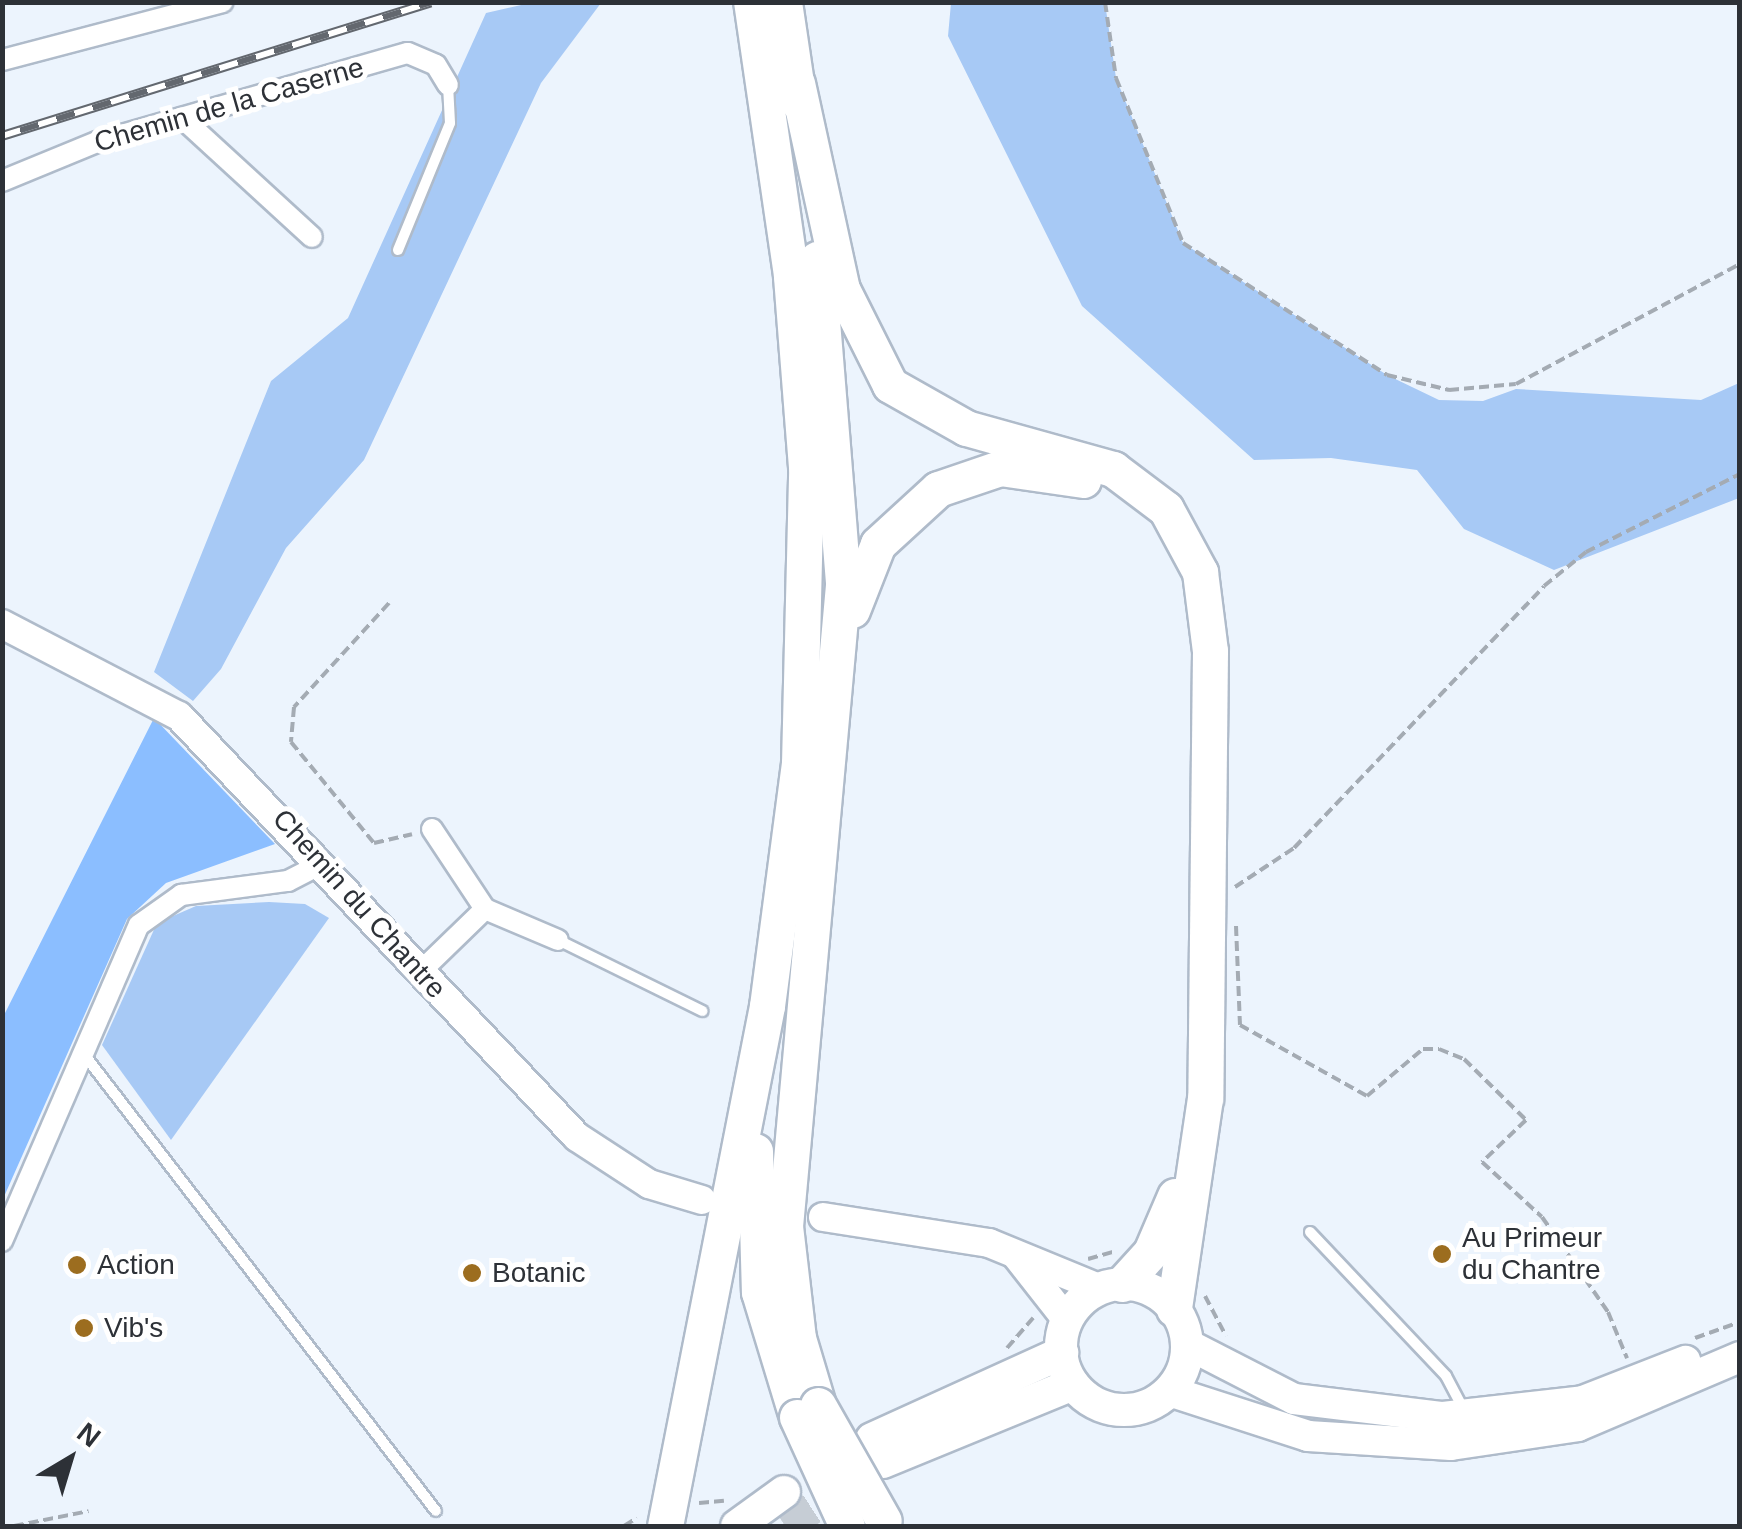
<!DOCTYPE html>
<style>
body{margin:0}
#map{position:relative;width:1742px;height:1529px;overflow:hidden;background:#ecf4fd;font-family:Helvetica,sans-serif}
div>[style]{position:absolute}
.green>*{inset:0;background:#a7c9f5}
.forest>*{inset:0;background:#8bbeff}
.primary-tunnel>*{height:32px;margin-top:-16px;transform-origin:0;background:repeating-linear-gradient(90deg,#c6cdd5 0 32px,transparent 0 48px)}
.path>*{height:4px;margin-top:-2px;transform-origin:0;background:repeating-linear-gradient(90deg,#a4abb3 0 10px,transparent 0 15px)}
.roads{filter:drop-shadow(2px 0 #afbbca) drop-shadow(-2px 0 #afbbca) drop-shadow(0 2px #afbbca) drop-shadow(0 -2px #afbbca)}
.service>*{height:10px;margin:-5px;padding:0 5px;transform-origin:5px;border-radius:5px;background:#fff}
.minor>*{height:20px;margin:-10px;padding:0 10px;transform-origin:10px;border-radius:10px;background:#fff}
.tertiary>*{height:28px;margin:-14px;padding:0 14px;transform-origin:14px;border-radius:14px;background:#fff}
.secondary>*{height:30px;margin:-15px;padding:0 15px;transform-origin:15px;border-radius:15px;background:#fff}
.primary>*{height:32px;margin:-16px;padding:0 16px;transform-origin:16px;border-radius:16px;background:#fff}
.primary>.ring{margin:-16px;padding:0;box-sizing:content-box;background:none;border:32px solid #fff;border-radius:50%}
.trunk>*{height:35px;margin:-17.5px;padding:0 17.5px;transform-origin:17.5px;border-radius:17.5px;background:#fff}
.rail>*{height:10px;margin-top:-5px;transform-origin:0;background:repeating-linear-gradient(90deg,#fff 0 19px,#63686f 0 38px);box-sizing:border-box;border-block:2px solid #63686f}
.bridges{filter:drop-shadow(2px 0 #afbbca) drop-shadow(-2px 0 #afbbca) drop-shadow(0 2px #afbbca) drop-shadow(0 -2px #afbbca)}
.trunk-bridge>*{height:35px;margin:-17.5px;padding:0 17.5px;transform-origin:17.5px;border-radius:17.5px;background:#fff}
.dots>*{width:28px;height:28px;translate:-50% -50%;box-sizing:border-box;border:5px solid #fff;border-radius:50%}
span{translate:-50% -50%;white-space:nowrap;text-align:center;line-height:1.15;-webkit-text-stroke:10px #fff;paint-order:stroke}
.street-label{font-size:28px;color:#2d3137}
.poi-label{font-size:28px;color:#2d3137}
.left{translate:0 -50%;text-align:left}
.frame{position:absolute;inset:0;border:5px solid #2d3137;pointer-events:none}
.north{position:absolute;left:20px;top:1409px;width:100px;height:100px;-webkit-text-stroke:8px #fff;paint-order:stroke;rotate:38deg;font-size:28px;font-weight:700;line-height:40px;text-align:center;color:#2d3137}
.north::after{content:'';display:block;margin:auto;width:35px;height:45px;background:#2d3137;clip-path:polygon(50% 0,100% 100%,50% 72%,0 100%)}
</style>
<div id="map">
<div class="green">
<i style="clip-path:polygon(530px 3px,601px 3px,541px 83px,364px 460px,286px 548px,221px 669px,193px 701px,154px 672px,271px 381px,348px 318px,486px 13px)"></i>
<i style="clip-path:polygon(951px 3px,1105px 3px,1116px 78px,1183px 243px,1387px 375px,1439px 400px,1483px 401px,1516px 389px,1701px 400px,1739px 383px,1739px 498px,1554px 570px,1464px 529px,1417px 470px,1331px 458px,1254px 460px,1082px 306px,948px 36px)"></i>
<i style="clip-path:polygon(269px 902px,305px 904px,329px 918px,171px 1140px,102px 1045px,157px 923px,196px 906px)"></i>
</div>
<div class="forest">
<i style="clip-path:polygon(154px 718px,275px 844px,166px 883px,127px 919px,3px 1199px,3px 1017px)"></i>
</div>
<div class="primary-tunnel">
<i style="left:785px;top:1526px;width:81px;rotate:-32.9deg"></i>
</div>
<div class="path">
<i style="left:1105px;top:2px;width:77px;rotate:81.8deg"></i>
<i style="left:1116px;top:78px;width:178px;rotate:67.9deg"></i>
<i style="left:1183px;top:243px;width:243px;rotate:32.9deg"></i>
<i style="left:1387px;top:375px;width:64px;rotate:13.6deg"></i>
<i style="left:1449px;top:390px;width:67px;rotate:-5.1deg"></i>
<i style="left:1516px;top:384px;width:254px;rotate:-28.2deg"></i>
<i style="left:389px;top:603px;width:141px;rotate:132.4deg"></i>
<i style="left:294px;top:707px;width:35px;rotate:95deg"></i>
<i style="left:291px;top:742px;width:131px;rotate:50.6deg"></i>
<i style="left:374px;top:843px;width:39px;rotate:-13deg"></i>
<i style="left:1235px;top:887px;width:71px;rotate:-33.5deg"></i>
<i style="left:1294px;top:848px;width:362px;rotate:-46.3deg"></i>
<i style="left:1544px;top:586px;width:54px;rotate:-39deg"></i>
<i style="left:1586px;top:552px;width:173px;rotate:-26.9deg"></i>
<i style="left:1236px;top:926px;width:99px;rotate:87.7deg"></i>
<i style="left:1240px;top:1025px;width:145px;rotate:29.2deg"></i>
<i style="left:1367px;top:1096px;width:73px;rotate:-40deg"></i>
<i style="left:1423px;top:1049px;width:16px"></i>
<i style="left:1439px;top:1049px;width:27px;rotate:22deg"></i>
<i style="left:1464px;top:1059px;width:87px;rotate:44.5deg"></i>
<i style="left:1526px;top:1120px;width:61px;rotate:136.3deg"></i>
<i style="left:1482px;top:1162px;width:81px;rotate:42.5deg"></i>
<i style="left:1542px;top:1217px;width:116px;rotate:55.2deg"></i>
<i style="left:1608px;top:1312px;width:50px;rotate:67.6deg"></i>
<i style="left:1088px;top:1259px;width:26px;rotate:-16deg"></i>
<i style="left:1205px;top:1296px;width:45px;rotate:62.3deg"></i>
<i style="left:1695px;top:1338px;width:48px;rotate:-19.6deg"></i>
<i style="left:1007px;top:1348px;width:40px;rotate:-49deg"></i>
<i style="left:699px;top:1503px;width:25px;rotate:-5deg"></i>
<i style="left:14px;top:1526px;width:76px;rotate:-11.3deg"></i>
<i style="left:624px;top:1526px;width:15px;rotate:-32deg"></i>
</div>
<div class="roads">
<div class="service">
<i style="left:398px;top:250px;width:137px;rotate:-67.7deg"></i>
<i style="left:450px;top:123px;width:37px;rotate:-93deg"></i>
<i style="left:558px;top:940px;width:161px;rotate:26.2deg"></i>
<i style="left:83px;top:1053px;width:578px;rotate:52.38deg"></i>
<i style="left:1310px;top:1232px;width:198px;rotate:46.6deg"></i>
<i style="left:1446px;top:1376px;width:41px;rotate:62.2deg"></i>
</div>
<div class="minor">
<i style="left:2px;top:60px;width:228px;rotate:-14.7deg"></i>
<i style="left:182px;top:118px;width:176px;rotate:42.5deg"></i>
<i style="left:2px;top:181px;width:103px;rotate:-22.3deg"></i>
<i style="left:97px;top:142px;width:323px;rotate:-16deg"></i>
<i style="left:408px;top:53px;width:30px;rotate:23deg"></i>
<i style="left:436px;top:65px;width:23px;rotate:59deg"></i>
<i style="left:432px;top:829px;width:96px;rotate:56.5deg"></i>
<i style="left:485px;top:909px;width:79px;rotate:23deg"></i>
<i style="left:420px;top:972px;width:91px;rotate:-44.1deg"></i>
<i style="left:2px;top:1241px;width:344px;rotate:-66.6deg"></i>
<i style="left:139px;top:925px;width:52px;rotate:-35.5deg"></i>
<i style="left:181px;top:895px;width:108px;rotate:-7.5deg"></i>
<i style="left:288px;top:881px;width:37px;rotate:-27deg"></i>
</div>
<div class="tertiary">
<i style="left:2px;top:624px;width:199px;rotate:27.5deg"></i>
<i style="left:179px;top:716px;width:579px;rotate:46.61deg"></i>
<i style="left:577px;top:1137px;width:86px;rotate:33.1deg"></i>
<i style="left:649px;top:1184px;width:55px;rotate:16.8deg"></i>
<i style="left:823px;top:1217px;width:168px;rotate:8.9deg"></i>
<i style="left:989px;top:1243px;width:121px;rotate:22.3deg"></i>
<i style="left:1016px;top:1255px;width:83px;rotate:51.9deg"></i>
</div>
<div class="secondary">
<i style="left:1187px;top:1344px;width:120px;rotate:27.2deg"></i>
<i style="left:1294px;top:1399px;width:150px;rotate:6.9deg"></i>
<i style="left:1443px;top:1417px;width:141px;rotate:-6.5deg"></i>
<i style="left:1583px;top:1401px;width:110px;rotate:-21.4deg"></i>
<i style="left:1169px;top:1391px;width:146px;rotate:17.9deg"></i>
<i style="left:1308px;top:1436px;width:143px;rotate:3.6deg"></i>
<i style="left:1451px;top:1445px;width:128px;rotate:-8.5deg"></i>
<i style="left:1578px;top:1426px;width:176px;rotate:-23.1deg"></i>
</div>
<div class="primary">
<i class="ring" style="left:1061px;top:1284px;width:94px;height:94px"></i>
<i style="left:872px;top:1439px;width:209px;rotate:-24.4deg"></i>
<i style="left:883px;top:1462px;width:205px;rotate:-22.3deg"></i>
<i style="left:737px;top:1526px;width:58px;rotate:-35.9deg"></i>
</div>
<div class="trunk">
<i style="left:784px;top:2px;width:102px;rotate:81.6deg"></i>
<i style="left:797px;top:83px;width:211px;rotate:77.7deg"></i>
<i style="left:842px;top:289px;width:107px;rotate:63.4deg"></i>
<i style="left:890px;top:385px;width:87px;rotate:29.5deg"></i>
<i style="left:966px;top:428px;width:153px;rotate:15.6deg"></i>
<i style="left:1113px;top:469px;width:66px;rotate:37deg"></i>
<i style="left:1166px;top:509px;width:72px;rotate:61.6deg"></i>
<i style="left:1200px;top:572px;width:80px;rotate:82.8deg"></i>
<i style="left:1210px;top:651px;width:447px;rotate:90.6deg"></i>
<i style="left:1205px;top:1098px;width:213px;rotate:98.4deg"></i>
<i style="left:817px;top:259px;width:327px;rotate:85.4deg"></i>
<i style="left:843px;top:585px;width:644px;rotate:95.17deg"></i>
<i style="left:785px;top:1226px;width:113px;rotate:83.4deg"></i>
<i style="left:798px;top:1338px;width:70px;rotate:73.4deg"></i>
<i style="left:852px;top:610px;width:71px;rotate:-68.5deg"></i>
<i style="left:878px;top:544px;width:81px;rotate:-42.5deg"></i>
<i style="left:938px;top:489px;width:65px;rotate:-18.7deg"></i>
<i style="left:1000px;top:468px;width:84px;rotate:8.2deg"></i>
<i style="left:755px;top:1151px;width:141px;rotate:88.4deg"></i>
<i style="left:759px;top:1292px;width:131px;rotate:73.1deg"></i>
<i style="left:1122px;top:1284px;width:43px;rotate:-47.8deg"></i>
<i style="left:1151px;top:1252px;width:61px;rotate:-66.8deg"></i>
<i style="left:665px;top:1526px;width:530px;rotate:-78.9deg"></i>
<i style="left:767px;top:1006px;width:244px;rotate:-82.5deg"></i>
<i style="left:799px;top:764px;width:297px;rotate:-88.6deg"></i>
<i style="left:806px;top:467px;width:193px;rotate:-94.5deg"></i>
<i style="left:791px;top:275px;width:276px;rotate:-98.3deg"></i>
</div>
</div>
<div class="rail">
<i style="left:2px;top:136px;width:449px;rotate:-17.3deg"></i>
</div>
<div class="bridges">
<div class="trunk-bridge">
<i style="left:818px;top:1405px;width:133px;rotate:60.4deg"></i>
<i style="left:797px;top:1417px;width:120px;rotate:65.4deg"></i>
</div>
</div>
<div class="dots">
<i style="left:1442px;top:1254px;background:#9c6d1f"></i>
<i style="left:77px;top:1265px;background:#9c6d1f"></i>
<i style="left:472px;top:1273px;background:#9c6d1f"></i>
<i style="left:84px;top:1328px;background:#9c6d1f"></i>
</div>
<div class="street-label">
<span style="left:229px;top:105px;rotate:-16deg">Chemin de la Caserne</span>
<span style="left:359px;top:904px;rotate:48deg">Chemin du Chantre</span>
</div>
<div class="poi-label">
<span class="left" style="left:1462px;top:1254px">Au Primeur<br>du Chantre</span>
<span class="left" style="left:97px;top:1265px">Action</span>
<span class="left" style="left:492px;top:1273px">Botanic</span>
<span class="left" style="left:104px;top:1328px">Vib's</span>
</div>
<div class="frame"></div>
<div class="north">N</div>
</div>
